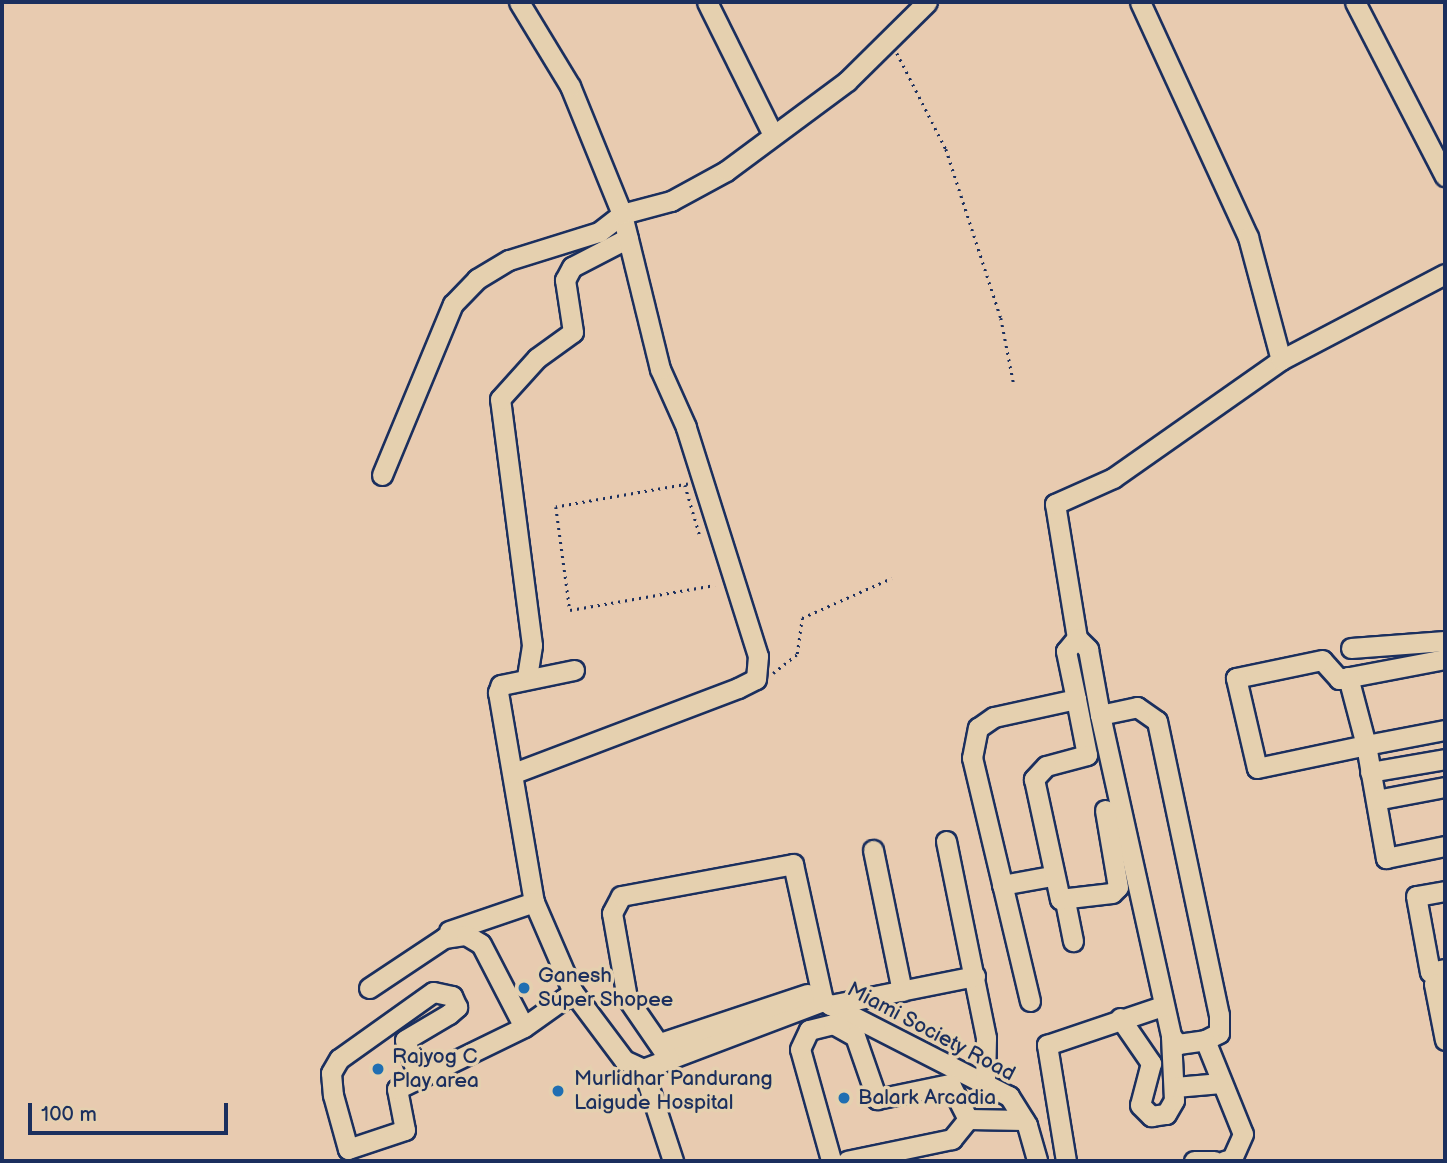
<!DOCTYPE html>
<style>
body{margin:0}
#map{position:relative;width:1447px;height:1163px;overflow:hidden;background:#e8cbb0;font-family:"Balsamiq Sans",sans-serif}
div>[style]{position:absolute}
.path>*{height:2.5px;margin-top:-1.25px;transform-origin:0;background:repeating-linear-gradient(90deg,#1b2f5e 0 2px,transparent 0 7px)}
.roads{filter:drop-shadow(2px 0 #1b2f5e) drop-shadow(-2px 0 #1b2f5e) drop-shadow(0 2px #1b2f5e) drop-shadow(0 -2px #1b2f5e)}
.minor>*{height:19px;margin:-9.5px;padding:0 9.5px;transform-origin:9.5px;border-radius:9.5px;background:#e5d0af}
.dots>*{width:19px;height:19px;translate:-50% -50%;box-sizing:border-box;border:4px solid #e5d0af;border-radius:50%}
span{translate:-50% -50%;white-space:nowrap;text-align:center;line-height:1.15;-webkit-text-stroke:7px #e5d0af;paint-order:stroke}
.poi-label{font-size:21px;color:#1b2f5e}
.left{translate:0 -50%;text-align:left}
.street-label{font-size:21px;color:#1b2f5e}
.frame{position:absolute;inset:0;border:4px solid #1b2f5e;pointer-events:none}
.scale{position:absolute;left:28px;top:1103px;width:200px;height:32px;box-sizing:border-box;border:4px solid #1b2f5e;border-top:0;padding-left:9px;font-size:21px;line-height:24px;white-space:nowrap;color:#1b2f5e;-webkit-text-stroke:5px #e5d0af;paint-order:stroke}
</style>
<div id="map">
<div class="path">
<i style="left:897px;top:53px;width:108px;rotate:63deg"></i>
<i style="left:946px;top:149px;width:178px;rotate:72deg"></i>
<i style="left:1001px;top:318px;width:68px;rotate:79deg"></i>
<i style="left:688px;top:484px;width:134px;rotate:170.1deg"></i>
<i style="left:556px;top:507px;width:104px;rotate:82.3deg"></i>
<i style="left:570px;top:610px;width:147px;rotate:-9.8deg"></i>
<i style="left:685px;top:485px;width:53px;rotate:73.6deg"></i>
<i style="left:773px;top:673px;width:31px;rotate:-38deg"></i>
<i style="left:797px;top:654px;width:36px;rotate:-82deg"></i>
<i style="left:802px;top:618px;width:98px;rotate:-24deg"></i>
</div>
<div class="roads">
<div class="minor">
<i style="left:707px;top:2px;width:146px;rotate:63.6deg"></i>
<i style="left:1140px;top:2px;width:259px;rotate:65.3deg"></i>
<i style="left:1248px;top:237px;width:127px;rotate:75deg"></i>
<i style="left:1355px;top:2px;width:196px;rotate:62.7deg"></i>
<i style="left:382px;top:475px;width:185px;rotate:-67.5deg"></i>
<i style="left:453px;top:304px;width:35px;rotate:-46deg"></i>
<i style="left:477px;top:279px;width:37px;rotate:-31deg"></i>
<i style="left:509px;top:260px;width:94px;rotate:-17.3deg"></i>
<i style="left:599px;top:232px;width:29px;rotate:-38deg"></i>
<i style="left:622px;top:214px;width:51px;rotate:-14.9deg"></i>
<i style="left:671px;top:201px;width:63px;rotate:-28.6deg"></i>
<i style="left:726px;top:171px;width:151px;rotate:-36.6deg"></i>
<i style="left:847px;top:81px;width:112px;rotate:-44.6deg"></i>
<i style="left:1077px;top:638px;width:136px;rotate:-99.3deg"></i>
<i style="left:1055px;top:504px;width:64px;rotate:-24.1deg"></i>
<i style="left:1113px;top:478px;width:205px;rotate:-35.1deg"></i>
<i style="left:1281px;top:360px;width:185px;rotate:-27.7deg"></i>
<i style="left:1351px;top:648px;width:94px;rotate:-4.3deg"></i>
<i style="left:1445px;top:659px;width:108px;rotate:169.3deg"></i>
<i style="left:1339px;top:679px;width:25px;rotate:-132deg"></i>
<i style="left:1322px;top:660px;width:88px;rotate:168.2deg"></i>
<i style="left:1236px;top:678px;width:92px;rotate:76.9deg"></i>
<i style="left:1257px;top:768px;width:111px;rotate:-11.9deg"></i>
<i style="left:1366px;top:745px;width:115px;rotate:80deg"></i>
<i style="left:1386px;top:858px;width:60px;rotate:-11.5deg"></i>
<i style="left:574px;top:670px;width:75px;rotate:168.4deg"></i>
<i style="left:501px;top:685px;width:8px;rotate:113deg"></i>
<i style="left:498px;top:692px;width:213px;rotate:80.3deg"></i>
<i style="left:534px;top:902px;width:98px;rotate:66.6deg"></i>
<i style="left:573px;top:992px;width:85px;rotate:53.1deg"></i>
<i style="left:624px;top:1060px;width:21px;rotate:25deg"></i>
<i style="left:643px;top:1069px;width:192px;rotate:-20.7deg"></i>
<i style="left:823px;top:1001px;width:209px;rotate:27.1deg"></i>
<i style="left:1009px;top:1096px;width:34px;rotate:58deg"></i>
<i style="left:1027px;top:1125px;width:37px;rotate:74deg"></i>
<i style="left:527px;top:677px;width:32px;rotate:-81deg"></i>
<i style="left:532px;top:645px;width:248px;rotate:-97.4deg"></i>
<i style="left:500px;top:399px;width:55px;rotate:-47.9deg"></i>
<i style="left:537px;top:358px;width:44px;rotate:-35.8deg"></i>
<i style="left:573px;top:332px;width:53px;rotate:-98.7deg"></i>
<i style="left:565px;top:280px;width:15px;rotate:-62deg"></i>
<i style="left:572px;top:267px;width:63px;rotate:-27.4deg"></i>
<i style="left:1348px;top:677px;width:70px;rotate:75.2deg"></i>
<i style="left:1366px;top:745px;width:80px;rotate:-10.8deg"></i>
<i style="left:1076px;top:699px;width:49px;rotate:-101.8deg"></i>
<i style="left:1066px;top:651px;width:17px;rotate:-50deg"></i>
<i style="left:1077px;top:638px;width:16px;rotate:45deg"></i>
<i style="left:1088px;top:649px;width:67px;rotate:79.7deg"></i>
<i style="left:1100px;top:715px;width:38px;rotate:-12deg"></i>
<i style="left:1137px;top:707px;width:24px;rotate:35deg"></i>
<i style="left:1157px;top:721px;width:300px;rotate:78.1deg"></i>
<i style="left:1219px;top:1015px;width:18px;rotate:90deg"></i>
<i style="left:1219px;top:1033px;width:16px;rotate:153deg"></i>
<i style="left:1100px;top:715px;width:329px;rotate:77.5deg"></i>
<i style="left:1171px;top:1036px;width:11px;rotate:49deg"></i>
<i style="left:1178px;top:1044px;width:27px;rotate:-8deg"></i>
<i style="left:1205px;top:1040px;width:101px;rotate:68deg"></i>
<i style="left:1243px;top:1134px;width:27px;rotate:114deg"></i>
<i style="left:1232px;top:1159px;width:8px;rotate:166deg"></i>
<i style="left:1370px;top:772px;width:76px;rotate:-9.8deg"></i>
<i style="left:514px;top:773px;width:240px;rotate:-20.8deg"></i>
<i style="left:738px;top:688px;width:20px;rotate:-27deg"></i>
<i style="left:756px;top:679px;width:23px;rotate:-85deg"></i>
<i style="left:758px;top:656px;width:240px;rotate:-107.5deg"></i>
<i style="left:686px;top:427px;width:64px;rotate:-114.1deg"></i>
<i style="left:660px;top:369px;width:160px;rotate:-103.8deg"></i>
<i style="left:622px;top:214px;width:138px;rotate:-112.1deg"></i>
<i style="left:570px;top:86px;width:98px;rotate:-121.3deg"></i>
<i style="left:1376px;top:800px;width:70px;rotate:-10.7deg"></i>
<i style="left:946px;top:841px;width:201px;rotate:78.5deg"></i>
<i style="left:986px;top:1038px;width:45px;rotate:91.3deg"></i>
<i style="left:873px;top:850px;width:144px;rotate:78.4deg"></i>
<i style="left:1002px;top:885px;width:51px;rotate:-10.2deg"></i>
<i style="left:1445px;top:891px;width:29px;rotate:170deg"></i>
<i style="left:1416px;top:896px;width:77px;rotate:79.6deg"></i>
<i style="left:1430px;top:972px;width:15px;rotate:-11deg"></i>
<i style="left:1065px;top:901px;width:41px;rotate:78.7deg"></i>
<i style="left:449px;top:931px;width:90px;rotate:-18.8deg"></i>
<i style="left:1445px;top:982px;width:11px;rotate:170deg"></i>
<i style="left:1434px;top:984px;width:57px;rotate:78.9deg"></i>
<i style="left:369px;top:988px;width:90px;rotate:-33.7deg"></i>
<i style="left:444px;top:938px;width:22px;rotate:-8deg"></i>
<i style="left:466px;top:935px;width:17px;rotate:31deg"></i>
<i style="left:481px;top:944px;width:93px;rotate:62.6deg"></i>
<i style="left:1030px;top:1001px;width:250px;rotate:-103.4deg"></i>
<i style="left:972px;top:758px;width:31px;rotate:-79deg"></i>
<i style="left:978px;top:728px;width:19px;rotate:-35deg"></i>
<i style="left:994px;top:717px;width:84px;rotate:-12.4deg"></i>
<i style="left:1076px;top:699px;width:57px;rotate:78.9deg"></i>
<i style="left:1087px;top:755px;width:42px;rotate:165deg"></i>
<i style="left:1046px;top:766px;width:18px;rotate:133deg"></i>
<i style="left:1034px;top:779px;width:123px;rotate:77.8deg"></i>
<i style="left:1060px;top:899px;width:52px;rotate:-6.6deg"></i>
<i style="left:1112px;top:893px;width:8px;rotate:-45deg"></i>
<i style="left:1118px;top:887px;width:78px;rotate:-99.6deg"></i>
<i style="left:830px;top:1005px;width:148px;rotate:-11.3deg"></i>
<i style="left:1120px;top:1018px;width:55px;rotate:55.4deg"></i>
<i style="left:1151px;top:1063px;width:43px;rotate:104.7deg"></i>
<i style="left:1140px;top:1105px;width:16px;rotate:45deg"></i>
<i style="left:1151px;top:1116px;width:15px;rotate:-8deg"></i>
<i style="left:1166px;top:1114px;width:16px;rotate:-60deg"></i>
<i style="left:1174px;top:1100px;width:64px;rotate:-92.7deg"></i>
<i style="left:663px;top:1042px;width:152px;rotate:-18.4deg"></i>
<i style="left:669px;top:1059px;width:74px;rotate:-124.5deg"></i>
<i style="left:627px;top:998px;width:86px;rotate:-100deg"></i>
<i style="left:612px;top:913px;width:19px;rotate:-62deg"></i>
<i style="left:621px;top:896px;width:175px;rotate:-10.5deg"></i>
<i style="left:793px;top:864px;width:140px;rotate:77.6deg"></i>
<i style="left:643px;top:1069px;width:97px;rotate:71.9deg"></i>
<i style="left:418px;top:1076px;width:38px;rotate:-110deg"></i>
<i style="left:405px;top:1040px;width:51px;rotate:-30.6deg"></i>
<i style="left:449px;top:1014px;width:11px;rotate:-41deg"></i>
<i style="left:457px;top:1007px;width:12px;rotate:-114deg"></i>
<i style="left:452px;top:996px;width:19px;rotate:-168deg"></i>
<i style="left:433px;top:992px;width:115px;rotate:144.5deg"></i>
<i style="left:339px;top:1059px;width:16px;rotate:120deg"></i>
<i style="left:331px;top:1073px;width:22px;rotate:85deg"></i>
<i style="left:333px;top:1095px;width:56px;rotate:74.5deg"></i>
<i style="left:348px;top:1149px;width:60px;rotate:-18.4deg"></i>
<i style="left:405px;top:1130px;width:42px;rotate:-101deg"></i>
<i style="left:397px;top:1089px;width:141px;rotate:-26deg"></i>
<i style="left:524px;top:1027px;width:60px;rotate:-35.5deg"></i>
<i style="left:1175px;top:1087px;width:46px;rotate:-5deg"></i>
<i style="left:968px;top:1119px;width:56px;rotate:1deg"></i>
<i style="left:831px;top:1160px;width:115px;rotate:-105.6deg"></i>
<i style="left:800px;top:1049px;width:21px;rotate:-65deg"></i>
<i style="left:809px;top:1030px;width:25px;rotate:-14deg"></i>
<i style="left:833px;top:1024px;width:25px;rotate:29deg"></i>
<i style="left:855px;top:1036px;width:67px;rotate:70.8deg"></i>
<i style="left:877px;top:1099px;width:75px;rotate:-11.6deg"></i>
<i style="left:950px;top:1084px;width:39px;rotate:63deg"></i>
<i style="left:968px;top:1119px;width:26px;rotate:129deg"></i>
<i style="left:952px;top:1139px;width:107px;rotate:168.2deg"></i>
<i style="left:1066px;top:1161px;width:118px;rotate:-99.3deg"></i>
<i style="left:1047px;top:1045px;width:121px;rotate:-18.7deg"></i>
<i style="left:1194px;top:1161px;width:20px"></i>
</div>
</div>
<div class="dots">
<i style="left:524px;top:988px;background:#1f6fb2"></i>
<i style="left:378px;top:1069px;background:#1f6fb2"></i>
<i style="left:558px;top:1091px;background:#1f6fb2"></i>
<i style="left:844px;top:1098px;background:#1f6fb2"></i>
</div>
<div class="poi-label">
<span class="left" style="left:538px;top:988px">Ganesh<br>Super Shopee</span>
<span class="left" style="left:392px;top:1069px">Rajyog C<br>Play area</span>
<span class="left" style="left:574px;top:1091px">Murlidhar Pandurang<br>Laigude Hospital</span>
<span class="left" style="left:858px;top:1098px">Balark Arcadia</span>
</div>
<div class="street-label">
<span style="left:931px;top:1032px;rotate:28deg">Miami Society Road</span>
</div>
<div class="frame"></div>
<div class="scale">100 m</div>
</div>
